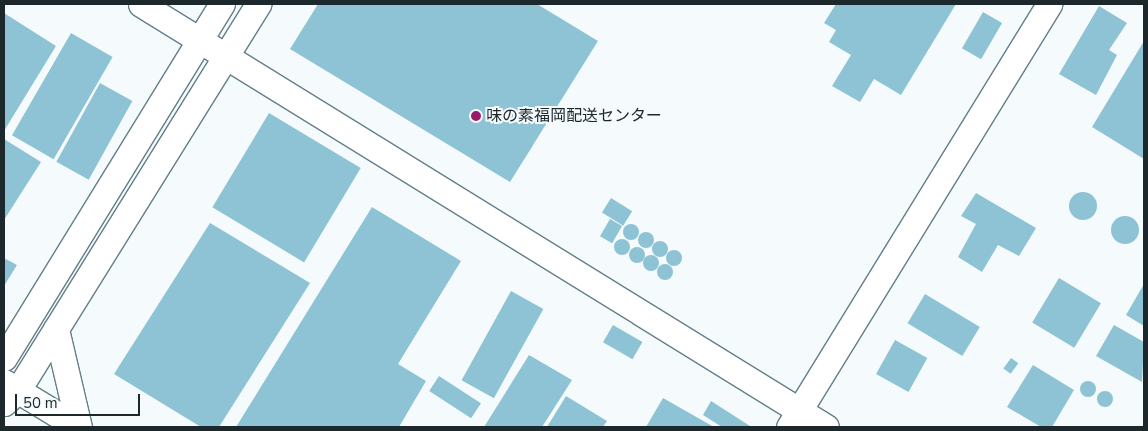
<!DOCTYPE html>
<meta charset="utf-8">
<style>
body{margin:0}
#map{position:relative;width:1148px;height:431px;overflow:hidden;background:#f5fbfd;font-family:"Nunito Sans","Noto Sans JP",sans-serif}
div>[style]{position:absolute}
.building>*{inset:0;background:#8dc3d4;transform-origin:0 0}
.round{border-radius:50%}
.roads{filter:drop-shadow(1px 0 #627f88) drop-shadow(-1px 0 #627f88) drop-shadow(0 1px #627f88) drop-shadow(0 -1px #627f88)}
.secondary>*{height:25px;margin:-12.5px;padding:0 12.5px;transform-origin:12.5px;border-radius:12.5px;background:#fff}
.dots>*{width:14px;height:14px;translate:-50% -50%;box-sizing:border-box;border:2px solid #f5fbfd;border-radius:50%}
span{translate:-50% -50%;white-space:nowrap;text-align:center;line-height:1.15;-webkit-text-stroke:4px #f5fbfd;paint-order:stroke}
.poi-label{font-size:16px;color:#1c282b}
.left{translate:0 -50%;text-align:left}
.frame{position:absolute;inset:0;border:5px solid #1c282b;pointer-events:none}
.scale{position:absolute;left:15px;top:394px;width:125px;height:22px;box-sizing:border-box;border:2px solid #1c282b;border-top:0;padding-left:6px;font-size:15px;line-height:18px;white-space:nowrap;color:#1c282b;-webkit-text-stroke:4px #f5fbfd;paint-order:stroke}
</style>
<div id="map">
<div class="building">
<i style="clip-path:polygon(318px 4px,537px 4px,598px 41px,510px 182px,290px 49px)"></i>
<i style="clip-path:polygon(836px 4px,956px 4px,901px 95px,874px 79px,860px 102px,832px 86px,851px 55px,829px 42px,836px 30px,824px 23px)"></i>
<i style="clip-path:polygon(1099px 6px,1127px 23px,1109px 50px,1117px 55px,1096px 95px,1059px 74px)"></i>
<i style="left:983px;top:12px;width:22px;height:42px;rotate:30deg"></i>
<i style="clip-path:polygon(4px 13px,56px 46px,4px 131px)"></i>
<i style="left:71px;top:33px;width:48px;height:118px;rotate:30deg"></i>
<i style="clip-path:polygon(1144px 41px,1144px 159px,1092px 127px)"></i>
<i style="left:100px;top:83px;width:37px;height:90px;rotate:29deg"></i>
<i style="left:269px;top:113px;width:107px;height:110px;rotate:31deg"></i>
<i style="clip-path:polygon(4px 139px,41px 162px,4px 220px)"></i>
<i class="round" style="left:1069px;top:192px;width:28px;height:28px"></i>
<i style="clip-path:polygon(976px 193px,1036px 228px,1019px 256px,998px 245px,982px 272px,958px 257px,976px 224px,961px 216px)"></i>
<i style="left:611px;top:198px;width:25px;height:17px;rotate:32deg"></i>
<i style="clip-path:polygon(372px 207px,461px 261px,398px 364px,426px 381px,399px 427px,236px 427px)"></i>
<i class="round" style="left:1111px;top:216px;width:28px;height:28px"></i>
<i style="left:610px;top:219px;width:14px;height:20px;rotate:30deg"></i>
<i style="clip-path:polygon(210px 223px,310px 283px,219px 427px,201px 427px,114px 374px)"></i>
<i class="round" style="left:623px;top:224px;width:16px;height:16px"></i>
<i class="round" style="left:638px;top:232px;width:16px;height:16px"></i>
<i class="round" style="left:614px;top:239px;width:16px;height:16px"></i>
<i class="round" style="left:652px;top:241px;width:16px;height:16px"></i>
<i class="round" style="left:629px;top:247px;width:16px;height:16px"></i>
<i class="round" style="left:666px;top:250px;width:16px;height:16px"></i>
<i class="round" style="left:643px;top:255px;width:16px;height:16px"></i>
<i style="clip-path:polygon(4px 258px,17px 265px,4px 286px)"></i>
<i class="round" style="left:657px;top:264px;width:16px;height:16px"></i>
<i style="left:1059px;top:278px;width:49px;height:52px;rotate:31deg"></i>
<i style="clip-path:polygon(1144px 284px,1144px 326px,1126px 315px)"></i>
<i style="left:511px;top:291px;width:37px;height:102px;rotate:29deg"></i>
<i style="left:925px;top:294px;width:64px;height:34px;rotate:31deg"></i>
<i style="left:613px;top:325px;width:34px;height:20px;rotate:30deg"></i>
<i style="clip-path:polygon(1114px 325px,1144px 342px,1142px 382px,1096px 356px)"></i>
<i style="left:895px;top:340px;width:37px;height:39px;rotate:29deg"></i>
<i style="clip-path:polygon(529px 355px,572px 380px,542px 427px,484px 427px)"></i>
<i style="left:1011px;top:358px;width:9px;height:13px;rotate:36deg"></i>
<i style="clip-path:polygon(1033px 365px,1074px 390px,1052px 427px,1041px 427px,1007px 407px)"></i>
<i style="left:439px;top:376px;width:50px;height:18px;rotate:33deg"></i>
<i class="round" style="left:1080px;top:381px;width:16px;height:16px"></i>
<i class="round" style="left:1097px;top:391px;width:16px;height:16px"></i>
<i style="clip-path:polygon(566px 396px,607px 421px,603px 427px,547px 427px)"></i>
<i style="clip-path:polygon(663px 398px,714px 427px,646px 427px)"></i>
<i style="clip-path:polygon(711px 401px,750px 426px,750px 427px,722px 427px,703px 415px)"></i>
</div>
<div class="roads">
<div class="secondary">
<i style="left:141px;top:4px;width:805px;rotate:31.7deg"></i>
<i style="left:56px;top:329px;width:101px;rotate:76.8deg"></i>
<i style="left:4px;top:358px;width:416px;rotate:-58.4deg"></i>
<i style="left:4px;top:382px;width:87px;rotate:31.3deg"></i>
<i style="left:4px;top:403px;width:19px;rotate:-43deg"></i>
<i style="left:18px;top:390px;width:455px;rotate:-58.1deg"></i>
<i style="left:789px;top:427px;width:497px;rotate:-58.4deg"></i>
</div>
</div>
<div class="dots">
<i style="left:476px;top:116px;background:#9a1a6f"></i>
</div>
<div class="poi-label">
<span class="left" style="left:486px;top:116px">味の素福岡配送センター</span>
</div>
<div class="frame"></div>
<div class="scale">50 m</div>
</div>
